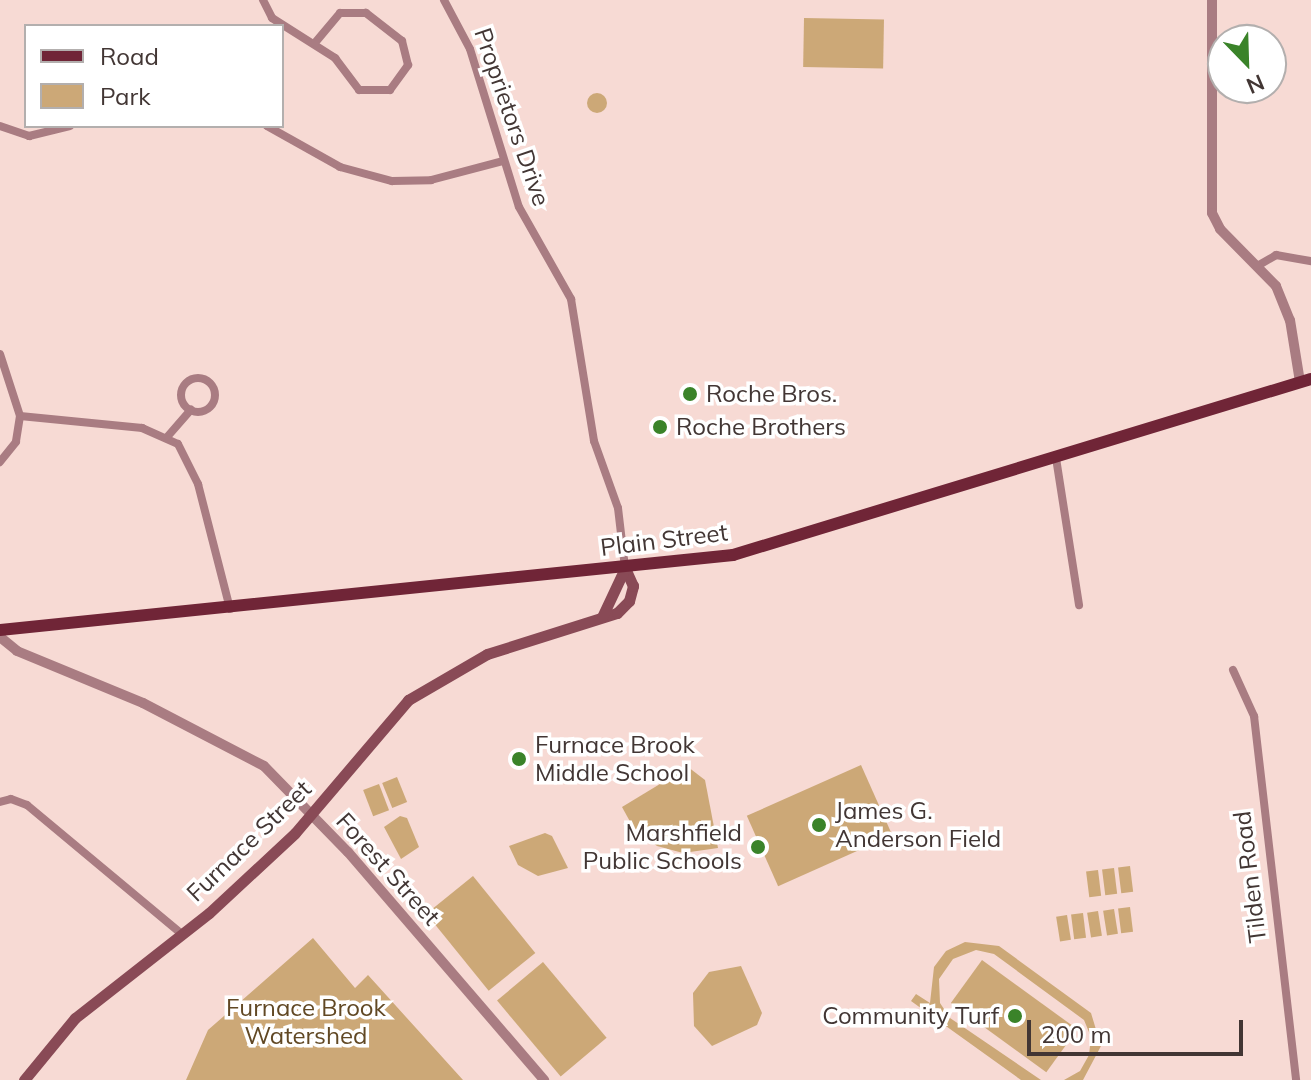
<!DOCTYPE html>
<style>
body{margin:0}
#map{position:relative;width:1311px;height:1080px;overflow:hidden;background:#f7dad4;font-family:Mulish,sans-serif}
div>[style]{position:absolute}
.green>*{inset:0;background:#cca877;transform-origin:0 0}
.round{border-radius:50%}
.minor>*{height:8px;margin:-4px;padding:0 4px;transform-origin:4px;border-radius:4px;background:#a97c82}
.minor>.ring{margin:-4px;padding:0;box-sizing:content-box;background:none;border:8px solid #a97c82;border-radius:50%}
.tertiary>*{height:10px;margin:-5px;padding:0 5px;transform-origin:5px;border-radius:5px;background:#a97c82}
.secondary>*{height:11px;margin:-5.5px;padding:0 5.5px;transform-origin:5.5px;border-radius:5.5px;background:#894a56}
.primary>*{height:12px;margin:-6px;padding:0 6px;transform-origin:6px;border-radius:6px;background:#702537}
.dots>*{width:22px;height:22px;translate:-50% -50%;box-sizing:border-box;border:4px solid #fff;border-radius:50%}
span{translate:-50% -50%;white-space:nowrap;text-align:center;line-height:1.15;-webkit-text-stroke:7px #fff;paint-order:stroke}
.street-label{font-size:24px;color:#423634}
.poi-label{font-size:24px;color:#423634}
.left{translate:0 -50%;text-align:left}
.right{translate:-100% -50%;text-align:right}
.park-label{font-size:24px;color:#614824}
.legend{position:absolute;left:24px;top:24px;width:260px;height:104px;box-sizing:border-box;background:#fff;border:2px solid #b3afae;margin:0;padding:10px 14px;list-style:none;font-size:24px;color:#423634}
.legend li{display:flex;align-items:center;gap:16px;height:40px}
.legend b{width:40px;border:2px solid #b3afae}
.north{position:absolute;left:1207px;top:24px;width:80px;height:80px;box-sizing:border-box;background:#fff;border:2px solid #b3afae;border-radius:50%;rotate:157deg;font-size:22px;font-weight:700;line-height:32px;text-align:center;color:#423634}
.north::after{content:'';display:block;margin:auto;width:28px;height:36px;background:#3a8329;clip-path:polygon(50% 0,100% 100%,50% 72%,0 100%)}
.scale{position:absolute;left:1027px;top:1020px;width:216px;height:36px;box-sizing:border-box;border:4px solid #423634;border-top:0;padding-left:10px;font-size:24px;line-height:28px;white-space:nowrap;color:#423634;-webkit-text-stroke:6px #fff;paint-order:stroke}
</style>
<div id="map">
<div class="green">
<i style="left:804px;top:18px;width:80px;height:49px;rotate:1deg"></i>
<i class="round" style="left:587px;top:93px;width:20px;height:20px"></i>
<i style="left:861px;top:765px;width:77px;height:125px;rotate:66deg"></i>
<i style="clip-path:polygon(688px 767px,705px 780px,718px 848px,683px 853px,657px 846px,633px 827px,622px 807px)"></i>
<i style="left:397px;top:777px;width:27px;height:16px;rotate:68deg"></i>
<i style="left:379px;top:784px;width:28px;height:17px;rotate:69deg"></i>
<i style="clip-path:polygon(400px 816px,407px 818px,419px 847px,401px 859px,384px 827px)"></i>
<i style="clip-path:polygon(545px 833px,552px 836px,568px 868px,538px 876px,518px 865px,509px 846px)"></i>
<i style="left:1130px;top:866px;width:26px;height:12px;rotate:83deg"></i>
<i style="left:1114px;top:868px;width:26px;height:12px;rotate:83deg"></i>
<i style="left:1098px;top:870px;width:26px;height:12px;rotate:83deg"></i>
<i style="left:473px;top:876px;width:99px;height:60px;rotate:51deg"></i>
<i style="left:1130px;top:907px;width:25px;height:12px;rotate:83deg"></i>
<i style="left:1114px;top:909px;width:25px;height:11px;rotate:81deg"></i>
<i style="left:1098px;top:911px;width:25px;height:11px;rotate:81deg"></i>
<i style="left:1083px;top:913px;width:25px;height:12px;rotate:83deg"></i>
<i style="left:1067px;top:915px;width:25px;height:11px;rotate:81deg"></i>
<i style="clip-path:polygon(313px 938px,355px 988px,368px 975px,463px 1080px,186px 1080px,208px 1030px)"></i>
<i style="clip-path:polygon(965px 942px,999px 946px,1091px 1013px,1101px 1046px,1083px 1080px,1064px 1080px,1080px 1071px,1089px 1055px,1091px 1037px,1084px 1020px,994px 954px,976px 950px,953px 959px,939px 979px,940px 1003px,950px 1018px,1041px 1080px,1021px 1080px,911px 1001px,916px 994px,930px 1003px,934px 967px,946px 951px)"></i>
<i style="left:982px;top:960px;width:118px;height:53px;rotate:36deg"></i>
<i style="left:543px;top:962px;width:99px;height:60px;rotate:50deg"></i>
<i style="clip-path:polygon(741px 966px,762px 1013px,757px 1025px,712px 1046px,694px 1026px,693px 993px,709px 972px)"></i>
</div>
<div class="minor">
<i style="left:263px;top:0;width:20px;rotate:63deg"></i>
<i style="left:272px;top:18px;width:75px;rotate:32.4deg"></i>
<i style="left:335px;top:58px;width:40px;rotate:53deg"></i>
<i style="left:359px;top:90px;width:31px"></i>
<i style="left:390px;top:90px;width:31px;rotate:-54deg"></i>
<i style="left:408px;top:65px;width:25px;rotate:-104deg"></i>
<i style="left:402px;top:41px;width:46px;rotate:-142.1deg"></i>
<i style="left:366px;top:13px;width:26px;rotate:180deg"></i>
<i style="left:340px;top:13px;width:39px;rotate:130deg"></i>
<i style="left:444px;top:0;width:55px;rotate:62deg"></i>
<i style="left:470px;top:49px;width:165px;rotate:72.8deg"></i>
<i style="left:519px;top:207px;width:106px;rotate:60.5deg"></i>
<i style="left:571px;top:299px;width:144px;rotate:80.8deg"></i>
<i style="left:594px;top:441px;width:71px;rotate:70.3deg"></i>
<i style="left:618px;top:508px;width:60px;rotate:83.3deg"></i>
<i style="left:0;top:126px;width:31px;rotate:19deg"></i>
<i style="left:29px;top:136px;width:42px;rotate:-13.7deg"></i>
<i style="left:267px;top:126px;width:84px;rotate:29.3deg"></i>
<i style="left:340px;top:167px;width:54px;rotate:15.1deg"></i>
<i style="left:392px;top:181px;width:39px;rotate:-1deg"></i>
<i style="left:431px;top:180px;width:74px;rotate:-14.8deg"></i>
<i style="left:1259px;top:265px;width:20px;rotate:-30deg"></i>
<i style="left:1276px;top:255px;width:36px;rotate:10deg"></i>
<i style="left:0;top:354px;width:65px;rotate:72.1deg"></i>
<i style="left:20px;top:416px;width:26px;rotate:99deg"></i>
<i style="left:16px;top:442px;width:26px;rotate:129deg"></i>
<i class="ring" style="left:181px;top:378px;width:26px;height:26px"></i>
<i style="left:20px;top:416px;width:123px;rotate:5.6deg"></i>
<i style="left:142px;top:428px;width:39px;rotate:24deg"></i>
<i style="left:178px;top:444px;width:45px;rotate:63.4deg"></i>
<i style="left:198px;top:484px;width:129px;rotate:75.6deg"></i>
<i style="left:168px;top:436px;width:35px;rotate:-49deg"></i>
<i style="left:1056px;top:458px;width:149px;rotate:81.1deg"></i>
<i style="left:1233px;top:670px;width:51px;rotate:65.5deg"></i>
<i style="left:1254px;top:716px;width:366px;rotate:83.4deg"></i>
<i style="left:0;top:802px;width:11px;rotate:-15deg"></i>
<i style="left:11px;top:799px;width:17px;rotate:21deg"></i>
<i style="left:27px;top:805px;width:202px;rotate:39.8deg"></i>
</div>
<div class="tertiary">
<i style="left:1212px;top:0;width:213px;rotate:90deg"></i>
<i style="left:1212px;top:213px;width:18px;rotate:63deg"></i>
<i style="left:1220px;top:229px;width:80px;rotate:45.5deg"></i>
<i style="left:1276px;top:286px;width:37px;rotate:68deg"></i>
<i style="left:1290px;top:320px;width:63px;rotate:80.8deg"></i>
<i style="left:0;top:637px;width:22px;rotate:39deg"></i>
<i style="left:17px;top:651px;width:136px;rotate:22.4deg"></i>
<i style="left:143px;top:703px;width:136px;rotate:27.5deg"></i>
<i style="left:264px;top:766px;width:120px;rotate:45.7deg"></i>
<i style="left:348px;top:852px;width:301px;rotate:49.3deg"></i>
</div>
<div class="secondary">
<i style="left:24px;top:1080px;width:80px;rotate:-50.6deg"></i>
<i style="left:75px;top:1018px;width:170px;rotate:-38.1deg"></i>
<i style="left:209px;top:913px;width:117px;rotate:-42.9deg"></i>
<i style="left:295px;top:833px;width:175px;rotate:-49.6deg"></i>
<i style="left:408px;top:700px;width:91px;rotate:-30.2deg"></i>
<i style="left:487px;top:654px;width:136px;rotate:-17.5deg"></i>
<i style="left:617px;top:613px;width:17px;rotate:-45deg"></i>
<i style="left:629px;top:601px;width:16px;rotate:-75deg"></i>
<i style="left:633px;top:586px;width:20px;rotate:-114deg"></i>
<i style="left:625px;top:568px;width:54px;rotate:115.1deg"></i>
</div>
<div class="primary">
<i style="left:0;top:630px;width:737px;rotate:-5.84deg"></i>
<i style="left:733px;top:555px;width:604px;rotate:-16.94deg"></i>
</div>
<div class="dots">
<i style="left:690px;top:394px;background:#3a8329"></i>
<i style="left:660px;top:427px;background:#3a8329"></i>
<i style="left:519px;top:759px;background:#3a8329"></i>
<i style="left:819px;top:825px;background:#3a8329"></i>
<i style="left:758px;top:847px;background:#3a8329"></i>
<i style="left:1015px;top:1016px;background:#3a8329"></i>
</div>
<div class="street-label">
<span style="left:512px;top:117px;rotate:71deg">Proprietors Drive</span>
<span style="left:664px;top:540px;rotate:-7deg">Plain Street</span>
<span style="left:249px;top:841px;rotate:-44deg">Furnace Street</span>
<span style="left:388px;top:869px;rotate:48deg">Forest Street</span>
<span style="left:1250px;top:877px;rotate:-97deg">Tilden Road</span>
</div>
<div class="poi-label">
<span class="left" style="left:706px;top:394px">Roche Bros.</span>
<span class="left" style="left:676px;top:427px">Roche Brothers</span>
<span class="left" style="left:535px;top:759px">Furnace Brook<br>Middle School</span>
<span class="left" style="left:835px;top:825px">James G.<br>Anderson Field</span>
<span class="right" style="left:742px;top:847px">Marshfield<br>Public Schools</span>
<span class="right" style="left:999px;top:1016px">Community Turf</span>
</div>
<div class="park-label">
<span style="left:306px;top:1022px">Furnace Brook<br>Watershed</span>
</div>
<ul class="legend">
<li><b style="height:10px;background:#702537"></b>Road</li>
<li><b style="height:22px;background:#cca877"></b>Park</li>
</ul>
<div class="north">N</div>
<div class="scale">200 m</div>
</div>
